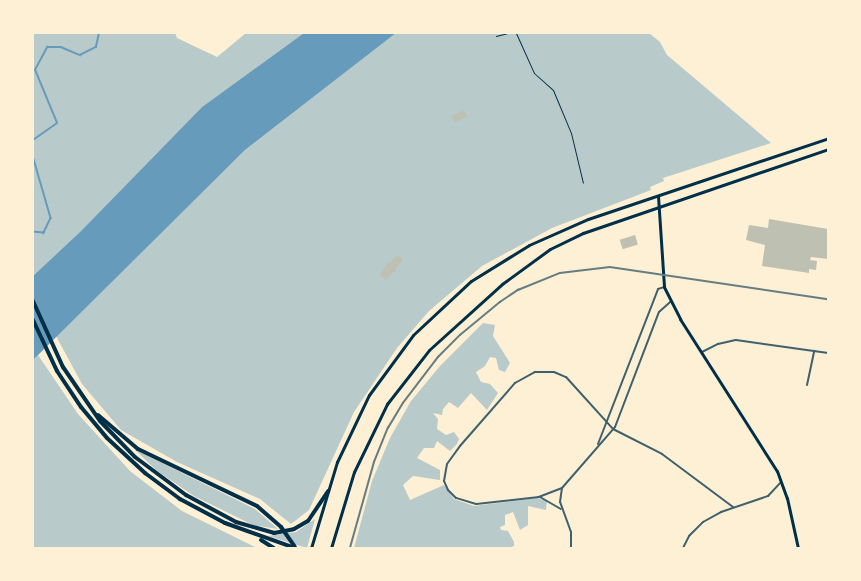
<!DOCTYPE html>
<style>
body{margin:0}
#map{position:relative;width:861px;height:581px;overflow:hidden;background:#fdf0d5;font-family:"Nunito Sans",sans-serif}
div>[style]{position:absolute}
.green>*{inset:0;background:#b9caca}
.water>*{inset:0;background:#669bbc}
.stream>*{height:1.5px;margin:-0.75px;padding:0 0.75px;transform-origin:0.75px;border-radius:0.75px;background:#669bbc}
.building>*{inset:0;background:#bec0b2;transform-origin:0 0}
.path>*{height:1px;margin:-0.5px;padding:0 0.5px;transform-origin:0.5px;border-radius:0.5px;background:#003049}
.minor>*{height:2px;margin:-1px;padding:0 1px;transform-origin:1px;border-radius:1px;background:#3f606c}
.secondary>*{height:3px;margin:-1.5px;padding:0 1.5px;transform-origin:1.5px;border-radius:1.5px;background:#003049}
.primary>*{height:3px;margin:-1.5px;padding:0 1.5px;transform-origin:1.5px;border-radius:1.5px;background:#003049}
.trunk>*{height:4px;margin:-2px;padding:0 2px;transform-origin:2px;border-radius:2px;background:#003049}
.rail>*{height:1.5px;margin:-0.75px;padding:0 0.75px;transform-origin:0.75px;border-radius:0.75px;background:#657d81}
span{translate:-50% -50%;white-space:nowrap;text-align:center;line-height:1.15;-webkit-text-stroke:6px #fdf0d5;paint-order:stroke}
.frame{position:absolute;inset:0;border:34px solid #fdf0d5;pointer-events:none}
</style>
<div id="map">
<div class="green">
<i style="clip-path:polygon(33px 33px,175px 33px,177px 38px,217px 57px,246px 33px,304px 33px,202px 107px,81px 231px,33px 276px)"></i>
<i style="clip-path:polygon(396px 33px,649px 33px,660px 42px,667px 55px,771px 143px,663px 178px,664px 181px,650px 187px,651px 190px,552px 228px,482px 266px,429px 311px,397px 348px,354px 412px,309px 510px,291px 524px,260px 499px,177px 462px,121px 430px,82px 384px,56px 336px,245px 150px)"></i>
<i style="clip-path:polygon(483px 323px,495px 325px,493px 336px,510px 363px,505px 372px,499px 370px,496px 358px,490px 357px,485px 366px,476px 372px,481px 382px,490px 384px,498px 393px,487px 410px,471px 393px,458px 408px,449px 402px,443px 409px,442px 415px,433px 413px,438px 419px,437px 429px,446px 435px,454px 432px,459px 439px,457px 444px,450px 451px,437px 441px,434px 448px,424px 448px,417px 458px,440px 470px,440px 480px,413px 476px,403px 485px,410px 500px,444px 485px,454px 499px,474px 506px,537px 498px,547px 501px,546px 510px,528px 506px,528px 525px,520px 530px,513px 512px,505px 515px,505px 525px,500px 527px,501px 530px,508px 531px,514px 542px,514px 546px,509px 548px,354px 548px,372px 481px,390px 438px,411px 401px,440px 366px)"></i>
<i style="clip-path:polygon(38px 355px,78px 414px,130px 471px,182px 511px,257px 548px,33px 548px,33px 360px)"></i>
<i style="clip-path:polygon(134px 449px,255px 509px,278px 529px,253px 525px,194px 496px,156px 470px)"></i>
<i style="clip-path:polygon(315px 519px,307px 548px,268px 536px,296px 532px)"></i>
</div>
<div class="water">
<i style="clip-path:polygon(304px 33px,396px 33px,245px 150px,33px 360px,33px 276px,81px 231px,202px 107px)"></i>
</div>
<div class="stream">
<i style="left:33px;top:140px;width:29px;rotate:-35deg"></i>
<i style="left:57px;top:123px;width:57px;rotate:-112.5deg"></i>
<i style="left:35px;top:70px;width:26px;rotate:-62deg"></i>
<i style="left:47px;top:47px;width:14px"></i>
<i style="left:61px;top:47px;width:21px;rotate:23deg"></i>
<i style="left:80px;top:55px;width:18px;rotate:-27deg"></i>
<i style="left:96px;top:47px;width:14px;rotate:-78deg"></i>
<i style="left:33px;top:156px;width:65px;rotate:73.8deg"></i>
<i style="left:51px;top:218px;width:17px;rotate:115deg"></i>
<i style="left:44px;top:233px;width:11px;rotate:-175deg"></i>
</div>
<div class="building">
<i style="left:464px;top:110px;width:7px;height:14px;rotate:63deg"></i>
<i style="clip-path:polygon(769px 219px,828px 229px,828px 259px,811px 257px,810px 260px,817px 261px,816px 270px,809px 269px,809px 273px,762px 266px,765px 245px,746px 240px,749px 225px,768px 228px)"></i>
<i style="left:635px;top:235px;width:10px;height:16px;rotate:73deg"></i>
<i style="clip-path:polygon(397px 255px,403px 260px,396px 268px,396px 272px,393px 272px,386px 280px,380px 275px,388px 262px,390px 263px)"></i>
</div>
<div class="path">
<i style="left:516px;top:33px;width:44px;rotate:65.8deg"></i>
<i style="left:534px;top:73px;width:25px;rotate:42deg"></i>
<i style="left:553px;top:90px;width:47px;rotate:67.3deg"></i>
<i style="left:571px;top:133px;width:51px;rotate:76.5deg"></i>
<i style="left:496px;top:36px;width:11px;rotate:-15deg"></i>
</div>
<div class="minor">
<i style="left:702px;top:352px;width:18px;rotate:-27deg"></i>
<i style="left:718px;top:344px;width:18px;rotate:-13deg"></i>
<i style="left:736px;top:340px;width:93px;rotate:8deg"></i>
<i style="left:807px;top:385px;width:35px;rotate:-78deg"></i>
<i style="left:598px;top:444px;width:166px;rotate:-68.8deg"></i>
<i style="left:658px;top:289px;width:6px;rotate:-18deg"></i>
<i style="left:562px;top:488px;width:25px;rotate:159deg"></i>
<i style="left:539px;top:497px;width:63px;rotate:173.7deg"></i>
<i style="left:476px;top:504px;width:21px;rotate:-163deg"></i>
<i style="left:456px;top:498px;width:11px;rotate:-135deg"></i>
<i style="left:448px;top:490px;width:10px;rotate:-114deg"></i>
<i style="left:444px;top:481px;width:17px;rotate:-80deg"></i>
<i style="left:447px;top:464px;width:22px;rotate:-54deg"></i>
<i style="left:460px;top:446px;width:84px;rotate:-48.9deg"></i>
<i style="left:515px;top:383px;width:23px;rotate:-29deg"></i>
<i style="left:535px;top:372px;width:19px"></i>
<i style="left:554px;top:372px;width:13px;rotate:23deg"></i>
<i style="left:566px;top:377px;width:70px;rotate:47.9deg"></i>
<i style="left:613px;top:429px;width:55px;rotate:27deg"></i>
<i style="left:662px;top:454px;width:89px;rotate:36.7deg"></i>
<i style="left:540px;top:497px;width:24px;rotate:30deg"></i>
<i style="left:571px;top:548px;width:16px;rotate:-90deg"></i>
<i style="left:571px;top:532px;width:32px;rotate:-110deg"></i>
<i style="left:560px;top:502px;width:14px;rotate:-82deg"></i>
<i style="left:562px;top:488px;width:81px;rotate:-49deg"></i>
<i style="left:615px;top:427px;width:123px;rotate:-69.1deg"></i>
<i style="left:659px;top:312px;width:15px;rotate:-42deg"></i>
<i style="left:683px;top:548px;width:13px;rotate:-63deg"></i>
<i style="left:689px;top:536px;width:20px;rotate:-45deg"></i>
<i style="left:703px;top:522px;width:21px;rotate:-29deg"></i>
<i style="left:721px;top:512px;width:50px;rotate:-18.8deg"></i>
<i style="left:768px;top:496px;width:19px;rotate:-47deg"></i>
</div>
<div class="secondary">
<i style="left:658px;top:196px;width:91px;rotate:86.2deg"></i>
<i style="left:664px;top:287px;width:36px;rotate:63deg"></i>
<i style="left:680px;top:319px;width:180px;rotate:57.5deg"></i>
<i style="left:777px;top:471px;width:29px;rotate:70deg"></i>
<i style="left:787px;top:498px;width:51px;rotate:77.6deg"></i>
</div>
<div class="primary">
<i style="left:311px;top:548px;width:90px;rotate:-73.2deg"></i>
<i style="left:337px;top:462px;width:74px;rotate:-64.5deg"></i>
<i style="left:369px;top:395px;width:74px;rotate:-53.7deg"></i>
<i style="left:413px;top:335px;width:79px;rotate:-43deg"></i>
<i style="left:471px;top:281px;width:68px;rotate:-31.8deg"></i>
<i style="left:529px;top:245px;width:64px;rotate:-23.8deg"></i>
<i style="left:588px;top:219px;width:253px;rotate:-18.6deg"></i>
<i style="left:331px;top:548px;width:79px;rotate:-73.2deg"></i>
<i style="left:354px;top:472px;width:76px;rotate:-64.1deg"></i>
<i style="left:387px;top:404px;width:68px;rotate:-52.1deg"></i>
<i style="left:429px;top:350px;width:98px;rotate:-42.1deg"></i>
<i style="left:502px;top:284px;width:59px;rotate:-36.1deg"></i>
<i style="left:550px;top:249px;width:37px;rotate:-26deg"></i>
<i style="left:583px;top:233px;width:259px;rotate:-18.9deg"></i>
</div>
<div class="trunk">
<i style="left:33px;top:301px;width:72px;rotate:65.6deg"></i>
<i style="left:63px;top:367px;width:65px;rotate:55.6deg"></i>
<i style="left:100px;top:421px;width:50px;rotate:45.8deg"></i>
<i style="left:135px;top:457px;width:64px;rotate:36.7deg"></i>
<i style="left:186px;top:495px;width:57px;rotate:28.4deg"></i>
<i style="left:236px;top:522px;width:40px;rotate:16deg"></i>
<i style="left:274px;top:533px;width:20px;rotate:-11deg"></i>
<i style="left:294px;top:529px;width:16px;rotate:-30deg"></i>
<i style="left:308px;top:521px;width:36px;rotate:-56deg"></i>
<i style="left:33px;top:320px;width:56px;rotate:64.8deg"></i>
<i style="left:57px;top:371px;width:43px;rotate:56.3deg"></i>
<i style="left:81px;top:407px;width:40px;rotate:50deg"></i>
<i style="left:107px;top:438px;width:52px;rotate:42.6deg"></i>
<i style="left:145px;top:473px;width:44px;rotate:36.6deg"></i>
<i style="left:180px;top:499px;width:51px;rotate:28.1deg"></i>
<i style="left:225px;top:523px;width:74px;rotate:19.7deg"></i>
<i style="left:98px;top:415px;width:52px;rotate:40.4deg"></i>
<i style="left:138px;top:449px;width:132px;rotate:25.6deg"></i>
<i style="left:257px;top:506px;width:32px;rotate:41deg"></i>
<i style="left:281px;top:527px;width:24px;rotate:55deg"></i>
<i style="left:261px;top:540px;width:15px;rotate:32deg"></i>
</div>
<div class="rail">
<i style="left:350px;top:548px;width:89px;rotate:-74.4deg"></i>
<i style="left:374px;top:462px;width:37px;rotate:-68deg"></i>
<i style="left:388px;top:428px;width:29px;rotate:-59deg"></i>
<i style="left:403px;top:403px;width:58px;rotate:-52.7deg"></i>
<i style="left:438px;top:357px;width:31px;rotate:-45deg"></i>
<i style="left:460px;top:335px;width:52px;rotate:-39.5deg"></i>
<i style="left:500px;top:302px;width:22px;rotate:-34deg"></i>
<i style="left:518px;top:290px;width:45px;rotate:-22deg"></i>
<i style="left:560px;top:273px;width:50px;rotate:-6.8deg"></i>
<i style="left:610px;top:267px;width:220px;rotate:8.4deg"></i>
</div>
<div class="frame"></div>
</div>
